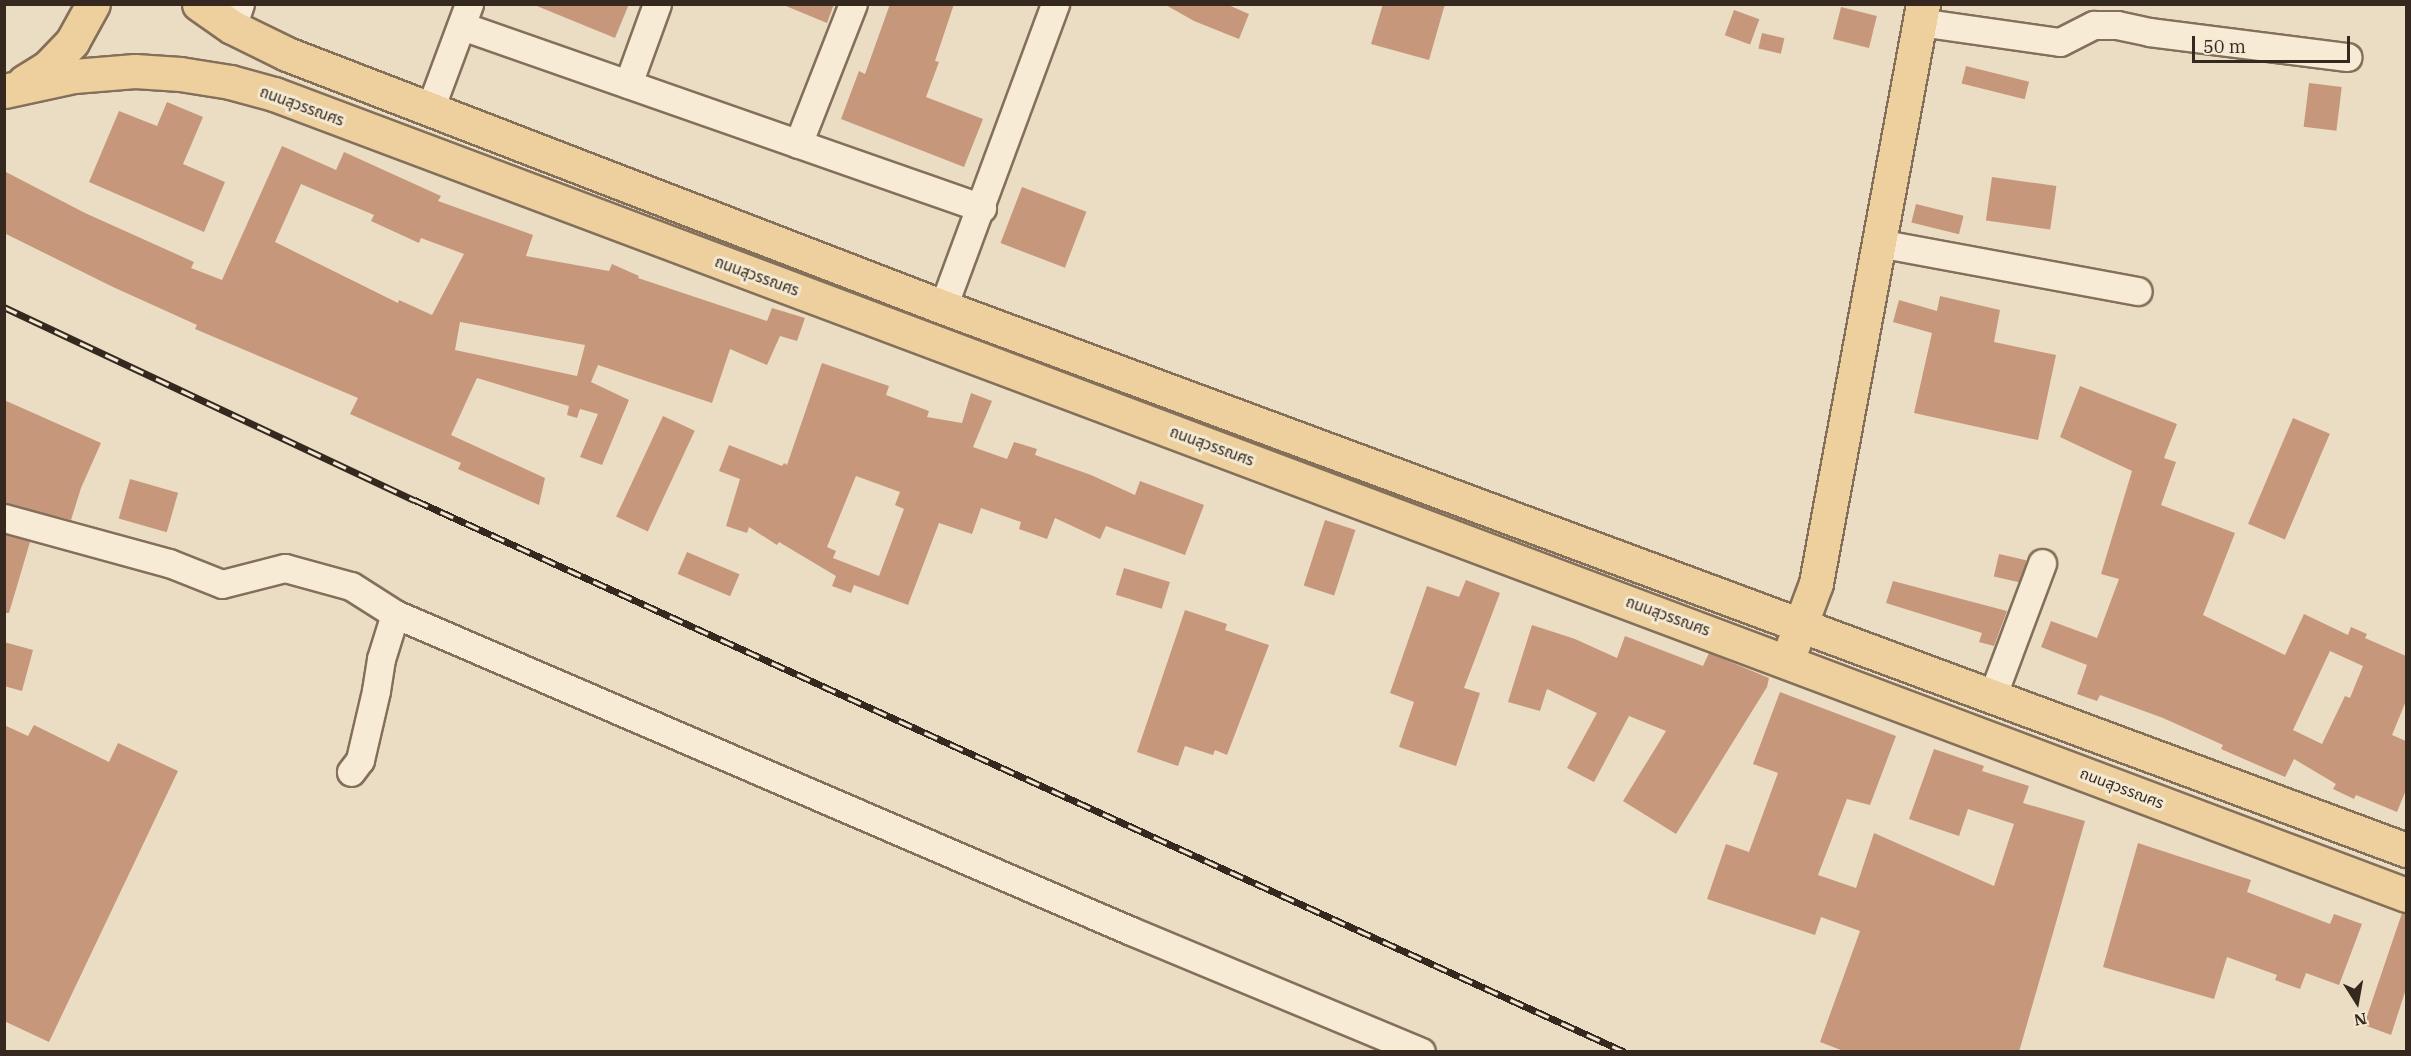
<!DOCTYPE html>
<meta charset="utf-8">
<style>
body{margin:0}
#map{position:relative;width:2411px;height:1056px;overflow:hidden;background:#ebddc3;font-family:"IBM Plex Serif","Noto Sans Thai",serif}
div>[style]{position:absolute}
.building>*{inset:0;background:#c7977b;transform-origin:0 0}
.roads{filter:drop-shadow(2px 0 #846f5b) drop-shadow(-2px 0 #846f5b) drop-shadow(0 2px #846f5b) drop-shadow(0 -2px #846f5b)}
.minor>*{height:27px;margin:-13.5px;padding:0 13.5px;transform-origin:13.5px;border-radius:13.5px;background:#f7ebd6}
.major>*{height:33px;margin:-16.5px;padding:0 16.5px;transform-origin:16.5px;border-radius:16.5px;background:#edd09d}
.rail>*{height:7px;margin-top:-3.5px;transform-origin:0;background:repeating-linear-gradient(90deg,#f3e8d2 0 14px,#35281e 0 28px);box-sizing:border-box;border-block:2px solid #35281e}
span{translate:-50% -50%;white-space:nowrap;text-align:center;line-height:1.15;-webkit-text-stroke:6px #f3e8d2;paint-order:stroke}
.street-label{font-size:15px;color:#35281e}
.frame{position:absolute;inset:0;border:6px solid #35281e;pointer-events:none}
.north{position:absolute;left:2327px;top:972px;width:60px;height:60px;-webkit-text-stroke:4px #f3e8d2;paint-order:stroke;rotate:169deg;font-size:16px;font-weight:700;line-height:24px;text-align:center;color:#35281e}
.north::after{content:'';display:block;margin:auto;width:21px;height:27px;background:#35281e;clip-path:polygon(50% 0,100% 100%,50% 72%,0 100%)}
.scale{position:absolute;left:2192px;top:36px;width:158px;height:27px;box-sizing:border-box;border:3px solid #35281e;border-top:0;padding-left:8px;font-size:18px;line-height:21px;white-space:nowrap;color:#35281e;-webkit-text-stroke:4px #f3e8d2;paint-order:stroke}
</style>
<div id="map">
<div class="building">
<i style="clip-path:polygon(532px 4px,629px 4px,615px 38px)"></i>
<i style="clip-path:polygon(781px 4px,834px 4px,827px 23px)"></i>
<i style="clip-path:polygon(890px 4px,954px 4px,935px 61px,939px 62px,926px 97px,983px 119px,964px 167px,841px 119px,859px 71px,865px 74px)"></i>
<i style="clip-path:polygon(1164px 4px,1226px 4px,1249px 14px,1239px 39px,1194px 21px)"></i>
<i style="clip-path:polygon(1383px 4px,1445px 4px,1429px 60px,1371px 44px)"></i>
<i style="left:1841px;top:7px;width:37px;height:33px;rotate:14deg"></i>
<i style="left:1734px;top:10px;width:27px;height:27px;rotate:20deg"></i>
<i style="left:1762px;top:33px;width:23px;height:16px;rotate:13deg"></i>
<i style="left:1966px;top:66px;width:65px;height:18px;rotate:14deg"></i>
<i style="left:2309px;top:83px;width:33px;height:44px;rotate:7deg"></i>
<i style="clip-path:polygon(167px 102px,203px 117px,183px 164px,225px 182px,204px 232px,89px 182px,119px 111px,157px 126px)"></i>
<i style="clip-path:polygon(evenodd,282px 146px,336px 170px,344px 152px,441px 196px,438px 201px,533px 235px,526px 256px,609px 271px,612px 264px,639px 276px,638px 278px,767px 321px,772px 308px,805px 318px,797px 341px,780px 336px,767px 365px,730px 349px,712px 403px,598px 365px,591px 382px,629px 400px,602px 465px,580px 457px,598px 414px,580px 409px,577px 418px,567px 415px,569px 406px,477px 378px,451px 435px,545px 478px,539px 505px,458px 469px,461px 463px,350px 414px,358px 398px,195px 329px,197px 325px,113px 287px,4px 233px,4px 171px,85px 213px,194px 262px,191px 268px,222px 280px,282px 146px,301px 184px,374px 215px,371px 221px,419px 243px,421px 238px,464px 254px,432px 315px,399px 300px,398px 303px,275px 242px,301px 184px,282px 146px,460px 322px,585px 345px,577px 376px,455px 350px,460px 322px)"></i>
<i style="left:1992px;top:177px;width:65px;height:44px;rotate:8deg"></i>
<i style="left:1022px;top:187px;width:69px;height:60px;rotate:21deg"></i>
<i style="left:1916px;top:204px;width:49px;height:19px;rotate:14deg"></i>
<i style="clip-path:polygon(1940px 296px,2000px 310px,1994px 342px,2056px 355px,2038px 440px,1914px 413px,1932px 333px,1893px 322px,1899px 300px,1937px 311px)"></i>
<i style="clip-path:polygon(evenodd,822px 363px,889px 386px,886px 395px,929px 411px,927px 417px,962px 423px,971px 393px,992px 401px,973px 447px,1007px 459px,1014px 442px,1037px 449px,1035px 455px,1091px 475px,1135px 495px,1140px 481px,1204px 505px,1185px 555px,1106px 526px,1100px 539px,1055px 518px,1047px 539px,1019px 529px,1021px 522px,981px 508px,972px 534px,939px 523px,908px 605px,854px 585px,851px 593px,832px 586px,836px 576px,779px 542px,777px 545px,749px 527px,747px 533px,726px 526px,740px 479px,719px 471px,729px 445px,782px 466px,784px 463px,787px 465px,822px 363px,856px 476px,900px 492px,895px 505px,904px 509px,879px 576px,833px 558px,836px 551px,827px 547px,856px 476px)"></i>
<i style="clip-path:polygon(evenodd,2080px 386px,2177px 424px,2164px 458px,2176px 462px,2161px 505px,2235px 533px,2203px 615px,2285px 655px,2304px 614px,2348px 635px,2351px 627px,2367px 634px,2365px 638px,2406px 656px,2406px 701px,2392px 735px,2406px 741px,2406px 790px,2397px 812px,2356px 795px,2354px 799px,2333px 789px,2336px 784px,2294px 759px,2285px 777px,2221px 749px,2223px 745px,2163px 718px,2100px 695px,2097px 701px,2077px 694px,2087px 665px,2041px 647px,2051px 621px,2097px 638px,2119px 579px,2101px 574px,2132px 471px,2060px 437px,2080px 386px,2330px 651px,2363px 666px,2350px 698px,2345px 696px,2322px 744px,2293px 730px,2330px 651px)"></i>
<i style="clip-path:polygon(4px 400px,101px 443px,81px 488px,71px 520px,4px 503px)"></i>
<i style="left:663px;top:416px;width:35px;height:111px;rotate:25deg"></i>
<i style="left:2293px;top:418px;width:40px;height:115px;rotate:23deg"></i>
<i style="left:130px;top:479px;width:50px;height:41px;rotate:16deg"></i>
<i style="left:1325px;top:520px;width:32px;height:69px;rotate:18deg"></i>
<i style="clip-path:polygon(4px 534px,30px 542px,9px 613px,4px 613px)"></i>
<i style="left:687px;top:552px;width:57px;height:24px;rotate:23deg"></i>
<i style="left:1999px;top:554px;width:28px;height:23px;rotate:13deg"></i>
<i style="left:1124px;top:568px;width:48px;height:28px;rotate:17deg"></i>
<i style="clip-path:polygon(1466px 580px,1500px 593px,1464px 688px,1480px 693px,1456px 766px,1399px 747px,1414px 702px,1390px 693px,1427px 586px,1459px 597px)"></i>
<i style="clip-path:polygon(1893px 581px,2007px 611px,1994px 646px,1979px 642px,1982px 633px,1886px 603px)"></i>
<i style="clip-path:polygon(1185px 610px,1227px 624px,1225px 630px,1269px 645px,1227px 755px,1215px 750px,1213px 755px,1185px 746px,1178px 766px,1137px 752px)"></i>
<i style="clip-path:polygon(1532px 625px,1575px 639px,1617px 658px,1625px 636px,1703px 666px,1709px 653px,1769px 678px,1767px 687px,1676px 834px,1623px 801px,1666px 731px,1629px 716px,1594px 782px,1567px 768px,1597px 713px,1547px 689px,1540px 711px,1508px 702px)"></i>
<i style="clip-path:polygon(4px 642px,33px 650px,22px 691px,4px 686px)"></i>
<i style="clip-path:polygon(1780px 692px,1896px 736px,1870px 805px,1847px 799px,1818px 875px,1856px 888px,1874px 833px,1994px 886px,2014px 824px,1968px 809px,1959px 836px,1909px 819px,1934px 749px,1984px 766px,1982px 771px,2029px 786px,2023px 803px,2085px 821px,2019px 1052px,1846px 1052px,1820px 1042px,1860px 931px,1821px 917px,1815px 935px,1707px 899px,1726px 844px,1749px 852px,1778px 773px,1753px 764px)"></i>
<i style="clip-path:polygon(4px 725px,28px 736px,34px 725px,109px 762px,118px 743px,178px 771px,49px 1042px,4px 1021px)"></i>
<i style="clip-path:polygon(2138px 843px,2251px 880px,2247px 892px,2330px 924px,2334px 914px,2362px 924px,2339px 985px,2306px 973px,2300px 989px,2275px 980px,2277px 975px,2227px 957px,2214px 999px,2103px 967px)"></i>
<i style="clip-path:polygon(2402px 913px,2406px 913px,2406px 989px,2391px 1035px,2364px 1025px)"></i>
</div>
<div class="roads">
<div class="minor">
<i style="left:1919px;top:22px;width:142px;rotate:8.1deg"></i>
<i style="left:2060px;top:42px;width:38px;rotate:-27deg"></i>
<i style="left:2094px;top:25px;width:23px"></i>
<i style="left:2117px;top:25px;width:33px;rotate:12deg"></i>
<i style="left:2149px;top:32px;width:200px;rotate:7.2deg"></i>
<i style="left:462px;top:26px;width:551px;rotate:19.29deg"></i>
<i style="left:232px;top:27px;width:24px;rotate:-71deg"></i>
<i style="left:628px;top:84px;width:85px;rotate:-70.1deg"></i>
<i style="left:430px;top:109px;width:112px;rotate:-69.6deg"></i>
<i style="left:798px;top:144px;width:150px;rotate:-68.6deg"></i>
<i style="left:1878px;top:243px;width:264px;rotate:10.5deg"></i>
<i style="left:943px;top:307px;width:323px;rotate:-69.7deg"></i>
<i style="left:4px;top:518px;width:171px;rotate:15.3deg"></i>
<i style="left:169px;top:563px;width:57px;rotate:21.6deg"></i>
<i style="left:222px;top:584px;width:65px;rotate:-14.3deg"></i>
<i style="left:285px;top:568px;width:68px;rotate:15.3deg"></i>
<i style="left:351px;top:586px;width:52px;rotate:32.5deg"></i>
<i style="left:395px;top:614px;width:47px;rotate:107.3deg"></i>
<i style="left:381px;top:659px;width:32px;rotate:99deg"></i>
<i style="left:376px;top:691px;width:71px;rotate:103.1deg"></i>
<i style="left:360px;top:760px;width:15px;rotate:127deg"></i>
<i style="left:395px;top:614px;width:801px;rotate:23.3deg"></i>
<i style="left:1131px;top:931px;width:314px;rotate:22.6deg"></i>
<i style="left:1992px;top:697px;width:143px;rotate:-69.5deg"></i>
</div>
<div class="major">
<i style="left:199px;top:4px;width:40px;rotate:34.9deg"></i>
<i style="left:232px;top:27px;width:61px;rotate:26.1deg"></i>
<i style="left:287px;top:54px;width:703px;rotate:21.09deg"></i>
<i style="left:943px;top:307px;width:1561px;rotate:20.36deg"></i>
<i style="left:24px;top:82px;width:28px;rotate:-32deg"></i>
<i style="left:48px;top:67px;width:35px;rotate:-46deg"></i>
<i style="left:72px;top:42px;width:43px;rotate:-61.1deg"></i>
<i style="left:4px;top:91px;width:72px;rotate:-12.1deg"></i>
<i style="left:74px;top:76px;width:61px;rotate:-4.7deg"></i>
<i style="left:135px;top:71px;width:45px;rotate:3.8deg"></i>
<i style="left:180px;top:74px;width:51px;rotate:9.1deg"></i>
<i style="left:230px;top:82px;width:46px;rotate:15.3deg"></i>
<i style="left:274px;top:94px;width:2278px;rotate:20.59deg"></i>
<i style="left:1793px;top:645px;width:66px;rotate:-69.6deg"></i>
<i style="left:1816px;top:583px;width:589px;rotate:-79.53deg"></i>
</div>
</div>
<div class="rail">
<i style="left:4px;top:307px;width:454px;rotate:25.2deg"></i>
<i style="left:415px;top:500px;width:1330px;rotate:24.52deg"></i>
</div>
<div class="street-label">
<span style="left:302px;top:106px;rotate:20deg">ถนนสุวรรณศร</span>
<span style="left:757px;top:276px;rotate:20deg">ถนนสุวรรณศร</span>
<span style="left:1212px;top:446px;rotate:20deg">ถนนสุวรรณศร</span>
<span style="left:1668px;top:616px;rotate:20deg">ถนนสุวรรณศร</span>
<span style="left:2122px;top:788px;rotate:21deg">ถนนสุวรรณศร</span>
</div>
<div class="frame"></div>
<div class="north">N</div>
<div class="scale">50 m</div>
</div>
